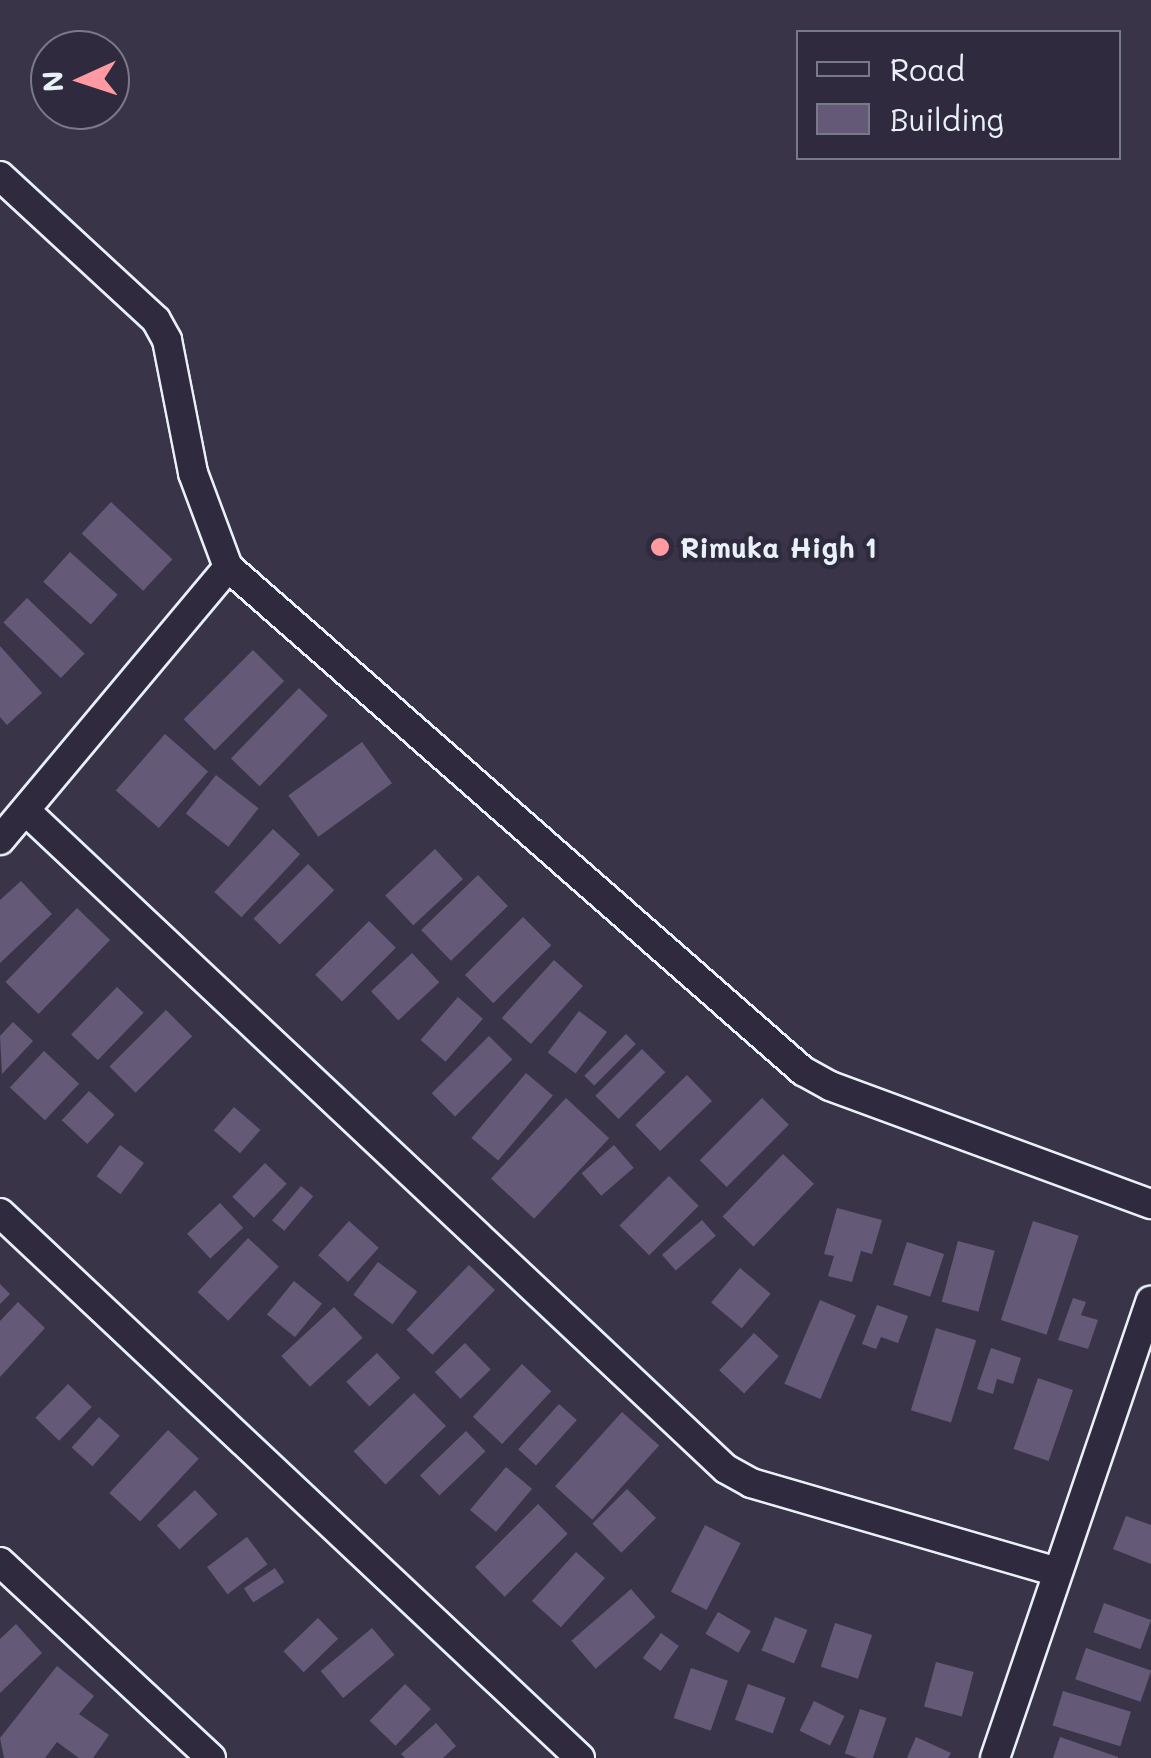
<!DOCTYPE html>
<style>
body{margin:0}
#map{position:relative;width:1151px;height:1758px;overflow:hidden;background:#3a3449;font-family:Mali,sans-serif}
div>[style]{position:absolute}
.building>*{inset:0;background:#645a77;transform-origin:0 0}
.roads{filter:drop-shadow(2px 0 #e8f1f8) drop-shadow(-2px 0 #e8f1f8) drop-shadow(0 2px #e8f1f8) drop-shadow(0 -2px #e8f1f8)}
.street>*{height:28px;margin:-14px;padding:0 14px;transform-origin:14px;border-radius:14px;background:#2f2a3d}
.dots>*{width:28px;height:28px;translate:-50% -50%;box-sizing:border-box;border:5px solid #2f2a3d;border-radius:50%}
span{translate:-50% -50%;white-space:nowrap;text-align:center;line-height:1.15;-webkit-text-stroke:9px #2f2a3d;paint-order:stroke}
.poi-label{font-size:28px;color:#e8f1f8;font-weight:700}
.left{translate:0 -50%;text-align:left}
.legend{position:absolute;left:796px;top:30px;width:325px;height:130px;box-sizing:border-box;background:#2f2a3d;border:2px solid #797a88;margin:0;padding:12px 18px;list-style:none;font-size:30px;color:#e8f1f8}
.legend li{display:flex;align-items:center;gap:20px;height:50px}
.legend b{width:50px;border:2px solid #797a88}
.north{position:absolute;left:30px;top:30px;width:100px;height:100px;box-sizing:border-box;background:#2f2a3d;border:2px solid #797a88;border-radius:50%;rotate:267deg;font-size:28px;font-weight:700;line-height:40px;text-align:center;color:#e8f1f8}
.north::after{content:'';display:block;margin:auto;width:35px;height:45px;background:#ff9aa2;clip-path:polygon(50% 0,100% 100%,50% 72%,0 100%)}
</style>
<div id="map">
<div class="building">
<i style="left:111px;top:502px;width:84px;height:43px;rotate:43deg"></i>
<i style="left:70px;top:552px;width:64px;height:40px;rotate:42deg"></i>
<i style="left:27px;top:598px;width:80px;height:34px;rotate:44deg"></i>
<i style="clip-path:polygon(0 646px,42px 693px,7px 725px,0 717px)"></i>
<i style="left:253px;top:650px;width:44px;height:98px;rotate:45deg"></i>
<i style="left:299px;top:688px;width:40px;height:98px;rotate:44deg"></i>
<i style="left:165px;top:734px;width:57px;height:75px;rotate:41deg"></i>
<i style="left:362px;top:742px;width:51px;height:91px;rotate:54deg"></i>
<i style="left:216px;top:775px;width:54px;height:49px;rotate:38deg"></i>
<i style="left:273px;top:829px;width:37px;height:86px;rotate:43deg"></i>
<i style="left:435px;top:849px;width:41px;height:68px;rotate:47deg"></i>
<i style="left:308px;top:864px;width:37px;height:77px;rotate:45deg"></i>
<i style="left:478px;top:875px;width:43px;height:79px;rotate:46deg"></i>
<i style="clip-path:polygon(21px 881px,52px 914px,0 963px,0 900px)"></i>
<i style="left:77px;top:908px;width:46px;height:103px;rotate:44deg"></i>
<i style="left:523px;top:917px;width:40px;height:82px;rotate:45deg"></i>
<i style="left:369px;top:921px;width:38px;height:76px;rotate:45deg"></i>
<i style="left:412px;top:953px;width:40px;height:56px;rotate:47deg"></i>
<i style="left:554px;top:960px;width:39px;height:78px;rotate:42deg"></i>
<i style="left:117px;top:987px;width:37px;height:66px;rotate:44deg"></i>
<i style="left:458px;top:997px;width:33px;height:57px;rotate:41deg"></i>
<i style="left:166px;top:1010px;width:37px;height:80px;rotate:45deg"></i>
<i style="left:579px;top:1011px;width:35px;height:52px;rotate:37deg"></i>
<i style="clip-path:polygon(13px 1022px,33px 1041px,2px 1074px,0 1036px)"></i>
<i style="left:626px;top:1034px;width:14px;height:59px;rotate:45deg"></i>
<i style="left:489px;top:1036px;width:33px;height:81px;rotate:45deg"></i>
<i style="left:642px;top:1049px;width:33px;height:66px;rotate:45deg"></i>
<i style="left:44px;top:1051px;width:48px;height:50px;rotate:43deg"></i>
<i style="left:526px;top:1073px;width:35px;height:85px;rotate:40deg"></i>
<i style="left:687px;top:1075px;width:36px;height:72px;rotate:46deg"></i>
<i style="left:89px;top:1091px;width:35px;height:40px;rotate:43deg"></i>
<i style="left:566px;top:1098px;width:59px;height:110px;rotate:43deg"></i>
<i style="left:762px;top:1098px;width:38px;height:88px;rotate:45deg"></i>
<i style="left:234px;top:1107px;width:35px;height:31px;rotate:41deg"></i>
<i style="left:120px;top:1145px;width:30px;height:39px;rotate:37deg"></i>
<i style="left:614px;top:1145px;width:30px;height:43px;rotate:49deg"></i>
<i style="left:783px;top:1154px;width:43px;height:87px;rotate:44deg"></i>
<i style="left:265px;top:1163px;width:30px;height:47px;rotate:44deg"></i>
<i style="left:669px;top:1176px;width:42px;height:70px;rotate:45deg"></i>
<i style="left:301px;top:1186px;width:16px;height:45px;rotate:40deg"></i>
<i style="left:220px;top:1203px;width:34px;height:45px;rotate:47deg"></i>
<i style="clip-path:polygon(837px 1208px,882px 1220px,872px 1254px,861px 1251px,852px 1282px,828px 1276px,834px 1256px,824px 1254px)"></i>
<i style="left:702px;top:1220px;width:21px;height:53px;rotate:49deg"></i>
<i style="left:349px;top:1221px;width:40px;height:46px;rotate:42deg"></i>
<i style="left:1033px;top:1221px;width:48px;height:104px;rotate:18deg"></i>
<i style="left:248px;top:1238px;width:42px;height:74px;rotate:43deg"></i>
<i style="left:958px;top:1241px;width:38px;height:63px;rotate:15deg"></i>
<i style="left:907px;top:1242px;width:39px;height:45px;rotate:18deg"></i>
<i style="left:378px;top:1262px;width:49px;height:41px;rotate:37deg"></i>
<i style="left:469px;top:1265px;width:36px;height:90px;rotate:44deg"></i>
<i style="left:740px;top:1268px;width:40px;height:45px;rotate:40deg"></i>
<i style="left:294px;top:1281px;width:36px;height:43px;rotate:39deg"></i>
<i style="clip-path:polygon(0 1284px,10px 1294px,0 1304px)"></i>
<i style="clip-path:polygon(1073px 1298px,1086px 1302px,1081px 1315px,1098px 1320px,1088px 1349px,1058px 1340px)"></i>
<i style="left:820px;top:1300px;width:39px;height:91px;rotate:23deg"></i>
<i style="clip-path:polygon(18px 1302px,45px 1328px,0 1377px,0 1321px)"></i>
<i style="clip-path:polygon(877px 1305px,908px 1316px,898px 1343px,881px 1337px,876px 1349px,862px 1344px)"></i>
<i style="left:334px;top:1307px;width:42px;height:72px;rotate:47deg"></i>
<i style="left:936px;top:1328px;width:42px;height:86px;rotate:17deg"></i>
<i style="left:754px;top:1333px;width:34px;height:51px;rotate:43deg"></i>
<i style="left:465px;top:1343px;width:37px;height:42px;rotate:46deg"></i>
<i style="clip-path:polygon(991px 1348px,1021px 1358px,1013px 1384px,997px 1379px,993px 1394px,977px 1389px)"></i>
<i style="left:377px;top:1353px;width:34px;height:42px;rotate:47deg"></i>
<i style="left:522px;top:1364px;width:40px;height:72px;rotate:43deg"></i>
<i style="left:1038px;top:1378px;width:37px;height:75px;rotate:19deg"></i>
<i style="left:68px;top:1384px;width:33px;height:47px;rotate:44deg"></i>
<i style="left:414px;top:1393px;width:46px;height:84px;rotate:46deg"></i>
<i style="left:559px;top:1404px;width:24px;height:61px;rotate:42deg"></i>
<i style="left:622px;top:1412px;width:50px;height:100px;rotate:42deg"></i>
<i style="left:99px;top:1417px;width:28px;height:41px;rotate:42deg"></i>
<i style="left:168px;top:1430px;width:42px;height:86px;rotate:43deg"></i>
<i style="left:466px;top:1431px;width:28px;height:64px;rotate:46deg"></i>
<i style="left:506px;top:1467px;width:34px;height:56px;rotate:40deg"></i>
<i style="left:627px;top:1489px;width:41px;height:49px;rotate:45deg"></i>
<i style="left:195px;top:1490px;width:33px;height:52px;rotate:47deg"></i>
<i style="left:538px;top:1504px;width:42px;height:89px;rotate:45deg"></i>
<i style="clip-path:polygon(1126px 1516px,1151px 1525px,1151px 1564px,1113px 1549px)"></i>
<i style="left:705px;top:1525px;width:40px;height:75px;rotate:27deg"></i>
<i style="left:247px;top:1537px;width:34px;height:50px;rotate:53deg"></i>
<i style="left:576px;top:1552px;width:39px;height:66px;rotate:42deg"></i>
<i style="left:275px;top:1568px;width:17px;height:37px;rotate:57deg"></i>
<i style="left:631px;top:1589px;width:37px;height:79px;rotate:49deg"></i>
<i style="left:1104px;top:1603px;width:50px;height:31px;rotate:20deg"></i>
<i style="left:718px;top:1612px;width:38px;height:25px;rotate:30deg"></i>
<i style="left:775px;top:1617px;width:35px;height:36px;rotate:22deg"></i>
<i style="left:318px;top:1618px;width:29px;height:48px;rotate:46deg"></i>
<i style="left:835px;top:1623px;width:39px;height:46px;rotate:18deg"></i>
<i style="clip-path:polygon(16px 1624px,42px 1653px,0 1693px,0 1639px)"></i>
<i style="left:372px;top:1628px;width:35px;height:67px;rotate:50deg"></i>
<i style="left:661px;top:1633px;width:22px;height:31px;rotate:36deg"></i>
<i style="left:1086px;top:1648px;width:69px;height:33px;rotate:19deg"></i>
<i style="left:936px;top:1662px;width:39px;height:46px;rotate:15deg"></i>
<i style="clip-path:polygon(57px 1666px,94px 1696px,79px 1714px,109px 1735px,93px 1758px,79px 1758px,57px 1742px,45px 1758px,4px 1758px,0 1738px)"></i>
<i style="left:691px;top:1668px;width:39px;height:53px;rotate:19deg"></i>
<i style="left:405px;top:1684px;width:36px;height:51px;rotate:44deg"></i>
<i style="left:748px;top:1684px;width:40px;height:38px;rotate:20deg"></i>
<i style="left:1063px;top:1691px;width:71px;height:36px;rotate:17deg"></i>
<i style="left:814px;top:1701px;width:34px;height:33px;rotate:26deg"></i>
<i style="left:860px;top:1709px;width:28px;height:47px;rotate:19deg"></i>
<i style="clip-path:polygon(436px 1723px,456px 1746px,443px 1758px,405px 1758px,401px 1754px)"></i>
<i style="clip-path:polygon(916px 1737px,951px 1753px,948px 1758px,907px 1758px)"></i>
<i style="clip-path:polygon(1060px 1737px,1118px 1757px,1118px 1758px,1053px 1758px)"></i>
</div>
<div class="roads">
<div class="street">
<i style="left:0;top:176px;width:212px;rotate:42.7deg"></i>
<i style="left:156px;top:320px;width:23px;rotate:61deg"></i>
<i style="left:167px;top:340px;width:136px;rotate:78.9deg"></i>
<i style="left:193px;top:473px;width:100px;rotate:69.6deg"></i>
<i style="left:27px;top:812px;width:959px;rotate:43.23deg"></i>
<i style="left:726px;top:1469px;width:29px;rotate:29deg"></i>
<i style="left:751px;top:1483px;width:319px;rotate:16.2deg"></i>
<i style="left:0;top:840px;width:356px;rotate:-50.1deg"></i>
<i style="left:228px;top:567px;width:765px;rotate:41.24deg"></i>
<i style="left:803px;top:1071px;width:31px;rotate:29deg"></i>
<i style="left:830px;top:1086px;width:342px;rotate:20.2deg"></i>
<i style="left:0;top:1213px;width:796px;rotate:43.22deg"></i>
<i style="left:0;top:1562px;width:288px;rotate:42.9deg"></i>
<i style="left:995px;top:1758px;width:483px;rotate:-71.2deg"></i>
</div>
</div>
<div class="dots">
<i style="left:660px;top:547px;background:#ff9aa2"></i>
</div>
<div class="poi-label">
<span class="left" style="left:680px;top:547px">Rimuka High 1</span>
</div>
<ul class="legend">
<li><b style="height:12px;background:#2f2a3d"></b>Road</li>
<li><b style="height:28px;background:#645a77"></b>Building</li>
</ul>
<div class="north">N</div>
</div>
